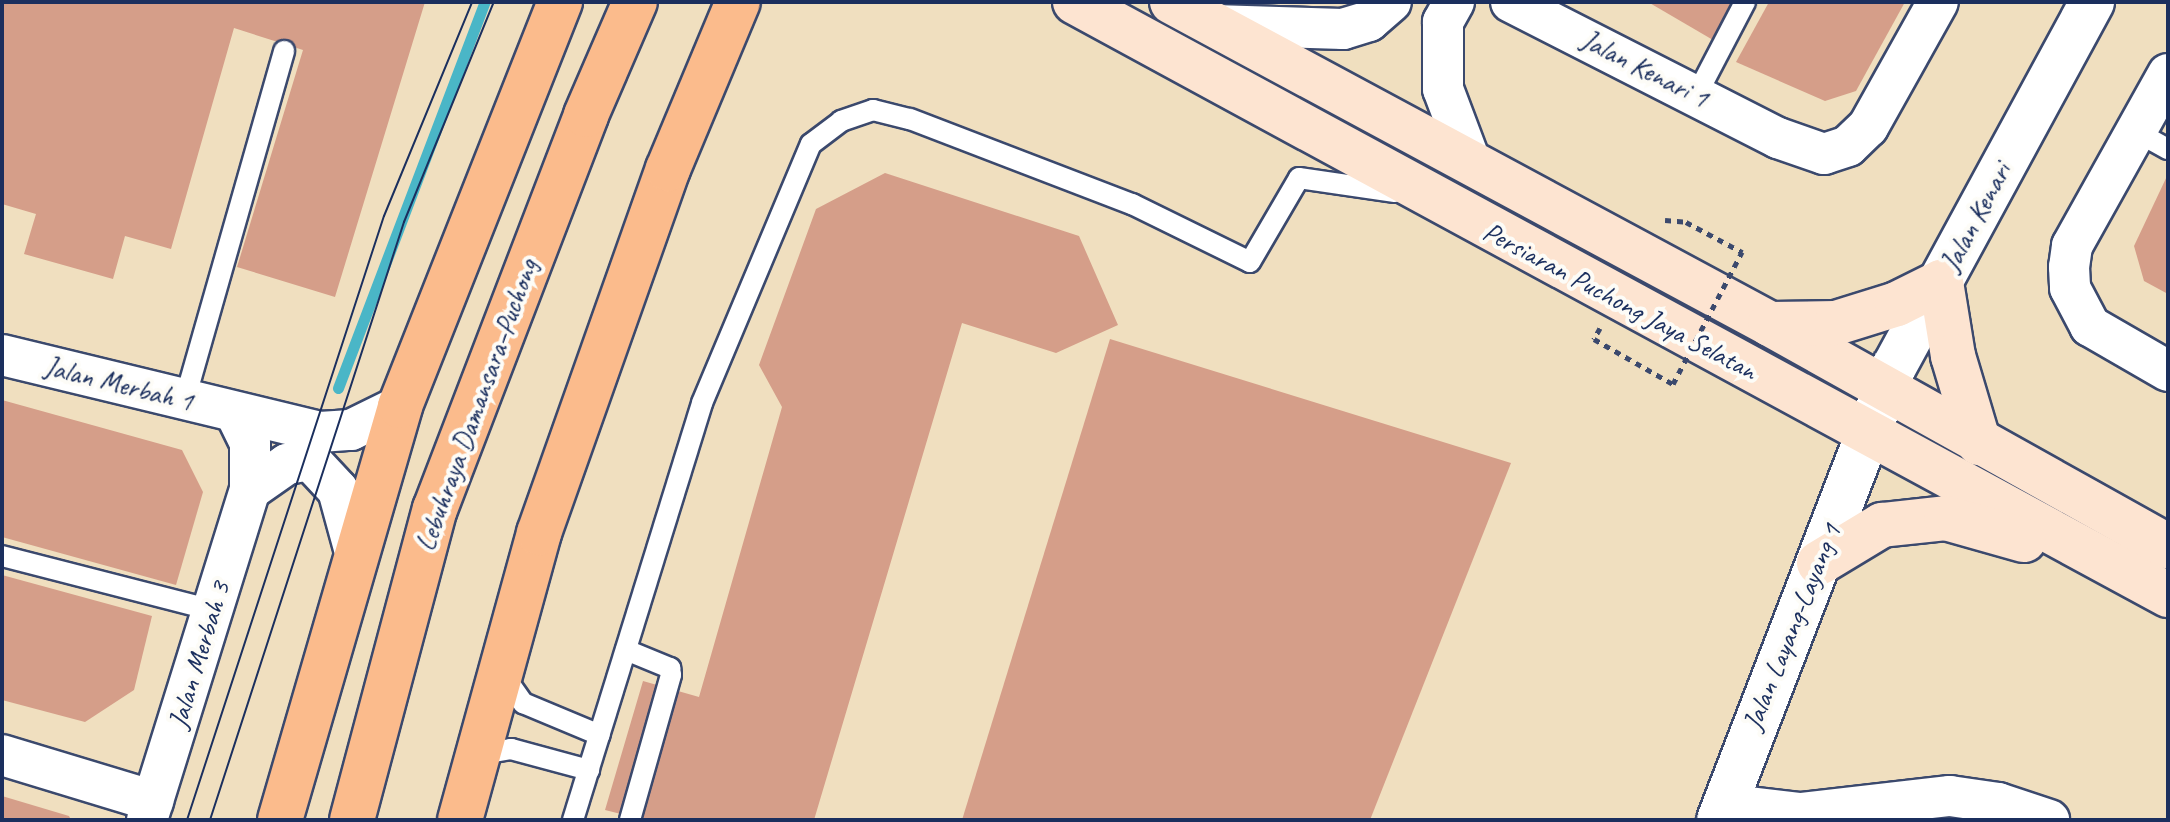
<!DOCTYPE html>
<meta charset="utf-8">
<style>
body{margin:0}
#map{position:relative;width:2170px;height:822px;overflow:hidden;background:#f0dfbf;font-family:Caveat,sans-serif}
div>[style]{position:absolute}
.stream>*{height:11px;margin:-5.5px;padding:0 5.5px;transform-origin:5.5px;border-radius:5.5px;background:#4ab6c7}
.building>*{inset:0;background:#d59e89}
.path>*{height:5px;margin-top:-2.5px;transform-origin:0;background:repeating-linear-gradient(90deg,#3b496d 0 6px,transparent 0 12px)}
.roads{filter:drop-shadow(2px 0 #3b496d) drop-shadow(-2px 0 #3b496d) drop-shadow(0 2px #3b496d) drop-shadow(0 -2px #3b496d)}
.service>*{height:20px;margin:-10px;padding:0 10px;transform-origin:10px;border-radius:10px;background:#fff}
.minor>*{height:40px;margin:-20px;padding:0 20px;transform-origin:20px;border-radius:20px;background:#fff}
.tertiary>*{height:44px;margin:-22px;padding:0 22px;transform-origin:22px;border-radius:22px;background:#fff}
.secondary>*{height:44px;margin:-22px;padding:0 22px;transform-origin:22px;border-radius:22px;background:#fde4d1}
.motorway>*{height:44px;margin:-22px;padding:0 22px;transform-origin:22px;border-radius:22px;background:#fbbb8c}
.tram>*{height:2px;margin:-1px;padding:0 1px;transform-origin:1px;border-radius:1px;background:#1b2f5e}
.path-bridge>*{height:5px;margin-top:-2.5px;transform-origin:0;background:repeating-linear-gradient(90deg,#3b496d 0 6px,transparent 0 12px)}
span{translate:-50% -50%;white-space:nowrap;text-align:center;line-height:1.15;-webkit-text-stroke:8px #fdfcf7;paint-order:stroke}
.street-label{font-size:28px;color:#1b2f5e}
.frame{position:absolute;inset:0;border:4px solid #1b2f5e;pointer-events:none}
</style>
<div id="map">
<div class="stream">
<i style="left:338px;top:388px;width:413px;rotate:-69.2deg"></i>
</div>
<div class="building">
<i style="clip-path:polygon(2px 2px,425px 2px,335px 297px,237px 267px,303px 50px,234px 28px,171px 249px,125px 236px,113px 279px,24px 254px,36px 214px,2px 204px)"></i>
<i style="clip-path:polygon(1648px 2px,1732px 2px,1713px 40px)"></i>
<i style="clip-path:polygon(1769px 2px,1905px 2px,1856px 91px,1825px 101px,1736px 62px)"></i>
<i style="clip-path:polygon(885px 173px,1079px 236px,1118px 325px,1056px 353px,962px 323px,814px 820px,645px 820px,605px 810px,643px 681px,699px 697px,782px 407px,759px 365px,816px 209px)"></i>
<i style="clip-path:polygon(2168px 174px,2168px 294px,2144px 281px,2134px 246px)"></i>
<i style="clip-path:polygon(1110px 339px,1511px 463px,1370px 820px,962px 820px)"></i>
<i style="clip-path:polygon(2px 400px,182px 450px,203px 492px,176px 585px,2px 537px)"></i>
<i style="clip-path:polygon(2px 575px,152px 616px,134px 690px,85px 722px,2px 700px)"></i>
<i style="clip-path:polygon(2px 796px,69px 816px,71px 820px,2px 820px)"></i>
</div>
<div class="path">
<i style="left:1665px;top:220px;width:21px;rotate:5deg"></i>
<i style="left:1686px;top:222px;width:64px;rotate:28.2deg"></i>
<i style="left:1600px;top:328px;width:13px;rotate:119deg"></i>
<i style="left:1594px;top:339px;width:91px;rotate:29.7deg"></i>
</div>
<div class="roads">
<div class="service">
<i style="left:1697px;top:94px;width:104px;rotate:-62.4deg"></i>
<i style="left:2137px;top:132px;width:35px;rotate:29deg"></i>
<i style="left:185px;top:399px;width:362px;rotate:-74.1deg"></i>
<i style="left:2px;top:556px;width:217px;rotate:14.4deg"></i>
<i style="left:626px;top:650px;width:48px;rotate:22.2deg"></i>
<i style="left:670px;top:668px;width:7px;rotate:82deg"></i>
<i style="left:671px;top:675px;width:151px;rotate:105.8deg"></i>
<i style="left:502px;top:673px;width:37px;rotate:55deg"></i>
<i style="left:523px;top:703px;width:83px;rotate:22.6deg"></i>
<i style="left:477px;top:755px;width:35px;rotate:-10deg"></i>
<i style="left:511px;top:749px;width:81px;rotate:15.1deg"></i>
<i style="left:573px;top:820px;width:436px;rotate:-72.8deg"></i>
<i style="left:702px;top:403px;width:281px;rotate:-67.2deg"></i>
<i style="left:811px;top:144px;width:38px;rotate:-37deg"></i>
<i style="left:841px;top:121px;width:34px;rotate:-19deg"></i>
<i style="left:873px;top:110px;width:38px;rotate:14deg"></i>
<i style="left:910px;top:119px;width:238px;rotate:21deg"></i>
<i style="left:1132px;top:204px;width:131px;rotate:26.2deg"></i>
<i style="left:1250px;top:262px;width:97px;rotate:-59.7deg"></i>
<i style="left:1299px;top:178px;width:97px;rotate:8.3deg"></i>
</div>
<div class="minor">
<i style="left:1454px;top:2px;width:23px;rotate:119deg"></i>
<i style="left:1443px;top:22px;width:67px;rotate:90deg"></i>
<i style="left:1443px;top:89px;width:77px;rotate:69.4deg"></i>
<i style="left:1511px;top:2px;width:300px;rotate:27deg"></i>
<i style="left:1778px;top:138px;width:49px;rotate:19.2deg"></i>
<i style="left:1824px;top:154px;width:25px;rotate:-18deg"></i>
<i style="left:1848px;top:146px;width:28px;rotate:-44deg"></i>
<i style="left:1868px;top:127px;width:143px;rotate:-60.8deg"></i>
<i style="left:1214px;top:25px;width:129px;rotate:1.8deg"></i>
<i style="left:1343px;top:29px;width:27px;rotate:-17deg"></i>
<i style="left:1369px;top:21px;width:29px;rotate:-41deg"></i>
<i style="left:2168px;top:74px;width:197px;rotate:119.2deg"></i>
<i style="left:2072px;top:246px;width:21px;rotate:98deg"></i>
<i style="left:2069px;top:267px;width:21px;rotate:87deg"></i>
<i style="left:2070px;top:288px;width:43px;rotate:62.2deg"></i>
<i style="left:2090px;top:326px;width:90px;rotate:30deg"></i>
<i style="left:2px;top:355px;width:327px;rotate:13.6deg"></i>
<i style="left:320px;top:432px;width:31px;rotate:-4deg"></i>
<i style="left:351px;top:430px;width:55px;rotate:-26.1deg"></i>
<i style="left:250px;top:490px;width:45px;rotate:-35.1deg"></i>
<i style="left:287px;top:464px;width:23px;rotate:-10deg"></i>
<i style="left:310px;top:460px;width:41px;rotate:47deg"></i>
<i style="left:338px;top:490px;width:64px;rotate:74.7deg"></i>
<i style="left:2px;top:755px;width:158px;rotate:16.9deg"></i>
<i style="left:1724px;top:804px;width:77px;rotate:6.8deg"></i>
<i style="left:1800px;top:813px;width:151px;rotate:-6.5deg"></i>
<i style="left:1950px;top:796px;width:49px;rotate:8.3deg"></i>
<i style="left:1998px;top:803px;width:54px;rotate:18.4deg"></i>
<i style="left:147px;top:820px;width:346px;rotate:-72.7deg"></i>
<i style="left:250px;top:490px;width:47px;rotate:-90deg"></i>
<i style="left:250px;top:443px;width:34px;rotate:-116deg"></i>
</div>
<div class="tertiary">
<i style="left:1719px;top:820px;width:486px;rotate:-68.9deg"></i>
<i style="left:1894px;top:367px;width:415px;rotate:-61.5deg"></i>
</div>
<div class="secondary">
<i style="left:1075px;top:2px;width:1244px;rotate:28.48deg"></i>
<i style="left:1172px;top:2px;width:679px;rotate:28.3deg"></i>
<i style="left:1770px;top:324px;width:456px;rotate:29.2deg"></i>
<i style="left:1770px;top:324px;width:66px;rotate:-0.9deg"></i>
<i style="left:1836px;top:323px;width:64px;rotate:-17.3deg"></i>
<i style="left:1897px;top:304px;width:49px;rotate:-26.6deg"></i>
<i style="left:1941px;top:282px;width:75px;rotate:80.8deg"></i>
<i style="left:1953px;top:356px;width:91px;rotate:73.4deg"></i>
<i style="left:1819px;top:563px;width:74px;rotate:-31.1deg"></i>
<i style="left:1882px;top:525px;width:64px;rotate:-6.2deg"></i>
<i style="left:1946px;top:518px;width:81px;rotate:15.8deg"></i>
</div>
<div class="motorway">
<i style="left:280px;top:820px;width:431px;rotate:-73.8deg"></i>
<i style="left:400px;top:406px;width:435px;rotate:-68.4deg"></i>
<i style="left:352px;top:820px;width:322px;rotate:-75.1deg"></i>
<i style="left:435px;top:509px;width:422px;rotate:-69deg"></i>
<i style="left:586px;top:115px;width:123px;rotate:-66.6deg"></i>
<i style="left:460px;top:820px;width:298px;rotate:-74.6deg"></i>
<i style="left:539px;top:533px;width:386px;rotate:-70.5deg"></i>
<i style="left:668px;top:169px;width:181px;rotate:-67.3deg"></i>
</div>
</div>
<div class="tram">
<i style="left:187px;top:820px;width:635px;rotate:-71.94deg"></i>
<i style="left:384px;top:216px;width:231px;rotate:-67.6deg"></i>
<i style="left:210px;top:820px;width:629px;rotate:-72.03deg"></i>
<i style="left:404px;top:222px;width:238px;rotate:-67.8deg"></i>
</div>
<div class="path-bridge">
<i style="left:1673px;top:384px;width:149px;rotate:-62.4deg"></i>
</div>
<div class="street-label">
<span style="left:1645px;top:69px;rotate:27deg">Jalan Kenari 1</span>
<span style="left:1976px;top:217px;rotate:-62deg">Jalan Kenari</span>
<span style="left:1620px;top:301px;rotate:28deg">Persiaran Puchong Jaya Selatan</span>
<span style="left:119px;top:384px;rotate:14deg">Jalan Merbah 1</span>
<span style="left:477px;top:405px;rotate:-70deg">Lebuhraya Damansara–Puchong</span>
<span style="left:1792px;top:627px;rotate:-68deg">Jalan Layang-Layang 1</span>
<span style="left:199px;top:655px;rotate:-73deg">Jalan Merbah 3</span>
</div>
<div class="frame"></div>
</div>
